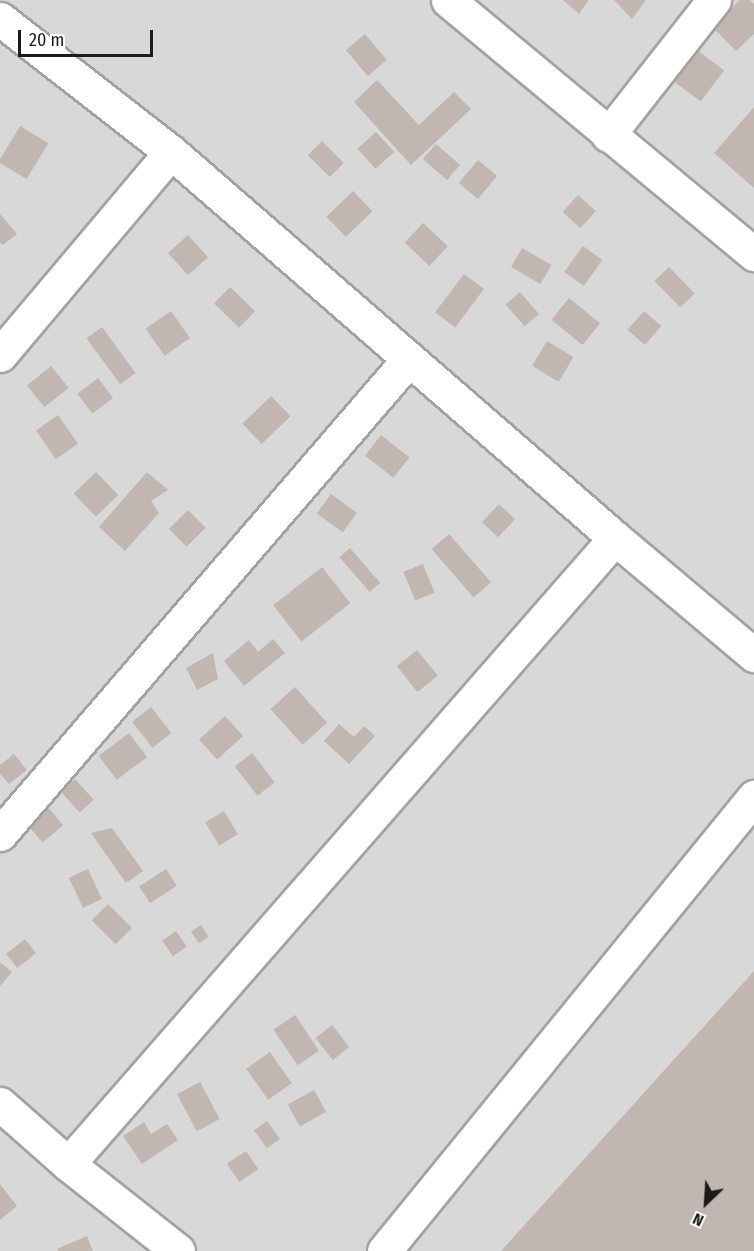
<!DOCTYPE html>
<style>
body{margin:0}
#map{position:relative;width:754px;height:1251px;overflow:hidden;background:#ece8e0;font-family:"Fira Sans Condensed",sans-serif}
div>[style]{position:absolute}
.residential>*{inset:0;background:#d9d8d8;transform-origin:0 0}
.building>*{inset:0;background:#c1b7b0;transform-origin:0 0}
.roads{filter:drop-shadow(2px 0 #a2a2a2) drop-shadow(-2px 0 #a2a2a2) drop-shadow(0 2px #a2a2a2) drop-shadow(0 -2px #a2a2a2)}
.street>*{height:33px;margin:-16.5px;padding:0 16.5px;transform-origin:16.5px;border-radius:16.5px;background:#fff}
span{translate:-50% -50%;white-space:nowrap;text-align:center;line-height:1.15;-webkit-text-stroke:4.5px #fff;paint-order:stroke}
.north{position:absolute;left:676px;top:1173px;width:60px;height:60px;-webkit-text-stroke:4px #fff;paint-order:stroke;rotate:205deg;font-size:16px;font-weight:700;line-height:24px;text-align:center;color:#1b1b1b}
.north::after{content:'';display:block;margin:auto;width:21px;height:27px;background:#1b1b1b;clip-path:polygon(50% 0,100% 100%,50% 72%,0 100%)}
.scale{position:absolute;left:18px;top:30px;width:135px;height:27px;box-sizing:border-box;border:3px solid #1b1b1b;border-top:0;padding-left:8px;font-size:18px;line-height:21px;white-space:nowrap;color:#1b1b1b;-webkit-text-stroke:4px #fff;paint-order:stroke}
</style>
<div id="map">
<div class="residential">
<i style="left:0;top:0;width:754px;height:1251px"></i>
</div>
<div class="building">
<i style="clip-path:polygon(563px 0,589px 0,579px 14px)"></i>
<i style="clip-path:polygon(614px 0,646px 0,632px 19px)"></i>
<i style="clip-path:polygon(740px 0,750px 0,754px 4px,754px 34px,736px 51px,712px 27px)"></i>
<i style="left:365px;top:34px;width:34px;height:25px;rotate:50deg"></i>
<i style="left:697px;top:50px;width:34px;height:39px;rotate:37deg"></i>
<i style="clip-path:polygon(377px 80px,419px 125px,454px 92px,471px 109px,411px 165px,354px 102px)"></i>
<i style="clip-path:polygon(754px 107px,754px 188px,714px 153px)"></i>
<i style="left:20px;top:126px;width:33px;height:42px;rotate:31deg"></i>
<i style="left:376px;top:132px;width:27px;height:25px;rotate:48deg"></i>
<i style="left:322px;top:141px;width:31px;height:20px;rotate:45deg"></i>
<i style="left:436px;top:144px;width:32px;height:20px;rotate:41deg"></i>
<i style="left:478px;top:160px;width:25px;height:30px;rotate:40deg"></i>
<i style="left:353px;top:191px;width:28px;height:37px;rotate:46deg"></i>
<i style="left:578px;top:195px;width:24px;height:23px;rotate:42deg"></i>
<i style="clip-path:polygon(0 214px,17px 234px,3px 245px,0 243px)"></i>
<i style="left:423px;top:223px;width:34px;height:27px;rotate:43deg"></i>
<i style="left:188px;top:235px;width:30px;height:27px;rotate:48deg"></i>
<i style="left:583px;top:246px;width:24px;height:32px;rotate:36deg"></i>
<i style="left:522px;top:248px;width:34px;height:22px;rotate:30deg"></i>
<i style="left:669px;top:267px;width:37px;height:20px;rotate:46deg"></i>
<i style="left:464px;top:274px;width:25px;height:48px;rotate:37deg"></i>
<i style="left:230px;top:287px;width:35px;height:23px;rotate:44deg"></i>
<i style="left:520px;top:292px;width:29px;height:19px;rotate:49deg"></i>
<i style="left:569px;top:298px;width:40px;height:28px;rotate:39deg"></i>
<i style="left:171px;top:311px;width:33px;height:31px;rotate:55deg"></i>
<i style="left:644px;top:311px;width:23px;height:25px;rotate:41deg"></i>
<i style="left:102px;top:327px;width:57px;height:19px;rotate:54deg"></i>
<i style="left:547px;top:341px;width:31px;height:29px;rotate:31deg"></i>
<i style="left:51px;top:366px;width:28px;height:31px;rotate:51deg"></i>
<i style="left:98px;top:378px;width:25px;height:26px;rotate:53deg"></i>
<i style="left:271px;top:396px;width:28px;height:40px;rotate:46deg"></i>
<i style="left:58px;top:415px;width:35px;height:27px;rotate:55deg"></i>
<i style="left:381px;top:435px;width:36px;height:26px;rotate:38deg"></i>
<i style="left:96px;top:472px;width:32px;height:31px;rotate:46deg"></i>
<i style="clip-path:polygon(147px 472px,168px 490px,151px 501px,159px 513px,125px 551px,99px 527px)"></i>
<i style="left:331px;top:494px;width:32px;height:24px;rotate:36deg"></i>
<i style="left:499px;top:504px;width:22px;height:25px;rotate:43deg"></i>
<i style="left:188px;top:510px;width:25px;height:27px;rotate:45deg"></i>
<i style="left:449px;top:534px;width:64px;height:23px;rotate:49deg"></i>
<i style="left:350px;top:548px;width:46px;height:14px;rotate:49deg"></i>
<i style="left:423px;top:564px;width:31px;height:21px;rotate:68deg"></i>
<i style="left:322px;top:567px;width:46px;height:62px;rotate:52deg"></i>
<i style="clip-path:polygon(273px 639px,285px 653px,244px 686px,224px 661px,249px 640px,258px 652px)"></i>
<i style="left:417px;top:650px;width:33px;height:26px;rotate:51deg"></i>
<i style="clip-path:polygon(213px 653px,218px 679px,197px 690px,186px 668px)"></i>
<i style="left:295px;top:687px;width:48px;height:33px;rotate:48deg"></i>
<i style="left:151px;top:707px;width:33px;height:24px;rotate:52deg"></i>
<i style="left:225px;top:716px;width:27px;height:35px;rotate:48deg"></i>
<i style="clip-path:polygon(339px 724px,354px 737px,364px 726px,375px 736px,349px 764px,324px 741px)"></i>
<i style="left:129px;top:733px;width:30px;height:38px;rotate:53deg"></i>
<i style="left:252px;top:753px;width:37px;height:22px;rotate:52deg"></i>
<i style="clip-path:polygon(14px 754px,27px 770px,9px 784px,0 774px,0 765px)"></i>
<i style="left:75px;top:779px;width:28px;height:19px;rotate:48deg"></i>
<i style="left:42px;top:800px;width:33px;height:27px;rotate:50deg"></i>
<i style="left:224px;top:811px;width:27px;height:22px;rotate:59deg"></i>
<i style="clip-path:polygon(112px 828px,143px 871px,126px 883px,91px 833px)"></i>
<i style="left:88px;top:869px;width:33px;height:21px;rotate:65deg"></i>
<i style="left:166px;top:869px;width:20px;height:32px;rotate:57deg"></i>
<i style="left:108px;top:904px;width:34px;height:23px;rotate:45deg"></i>
<i style="left:201px;top:925px;width:14px;height:12px;rotate:56deg"></i>
<i style="left:176px;top:931px;width:19px;height:17px;rotate:55deg"></i>
<i style="left:25px;top:939px;width:18px;height:24px;rotate:52deg"></i>
<i style="clip-path:polygon(0 962px,12px 972px,0 986px)"></i>
<i style="clip-path:polygon(754px 971px,754px 1251px,501px 1251px)"></i>
<i style="left:295px;top:1015px;width:43px;height:26px;rotate:56deg"></i>
<i style="left:332px;top:1025px;width:28px;height:21px;rotate:52deg"></i>
<i style="left:270px;top:1052px;width:38px;height:29px;rotate:55deg"></i>
<i style="left:200px;top:1082px;width:42px;height:26px;rotate:62deg"></i>
<i style="left:314px;top:1090px;width:25px;height:30px;rotate:61deg"></i>
<i style="left:267px;top:1121px;width:22px;height:16px;rotate:54deg"></i>
<i style="clip-path:polygon(144px 1122px,151px 1134px,167px 1124px,178px 1140px,142px 1164px,123px 1136px)"></i>
<i style="left:246px;top:1151px;width:22px;height:23px;rotate:56deg"></i>
<i style="clip-path:polygon(0 1184px,17px 1206px,0 1220px)"></i>
<i style="clip-path:polygon(87px 1236px,93px 1251px,58px 1251px,57px 1249px)"></i>
</div>
<div class="roads">
<div class="street">
<i style="left:448px;top:0;width:398px;rotate:39.7deg"></i>
<i style="left:0;top:19px;width:217px;rotate:37.9deg"></i>
<i style="left:171px;top:152px;width:588px;rotate:41deg"></i>
<i style="left:615px;top:538px;width:182px;rotate:40.1deg"></i>
<i style="left:608px;top:135px;width:172px;rotate:-51.9deg"></i>
<i style="left:0;top:355px;width:265px;rotate:-49.9deg"></i>
<i style="left:0;top:834px;width:627px;rotate:-49.27deg"></i>
<i style="left:0;top:1104px;width:91px;rotate:41.4deg"></i>
<i style="left:68px;top:1164px;width:140px;rotate:38.3deg"></i>
<i style="left:68px;top:1164px;width:831px;rotate:-48.85deg"></i>
<i style="left:384px;top:1251px;width:586px;rotate:-50.82deg"></i>
</div>
</div>
<div class="north">N</div>
<div class="scale">20 m</div>
</div>
